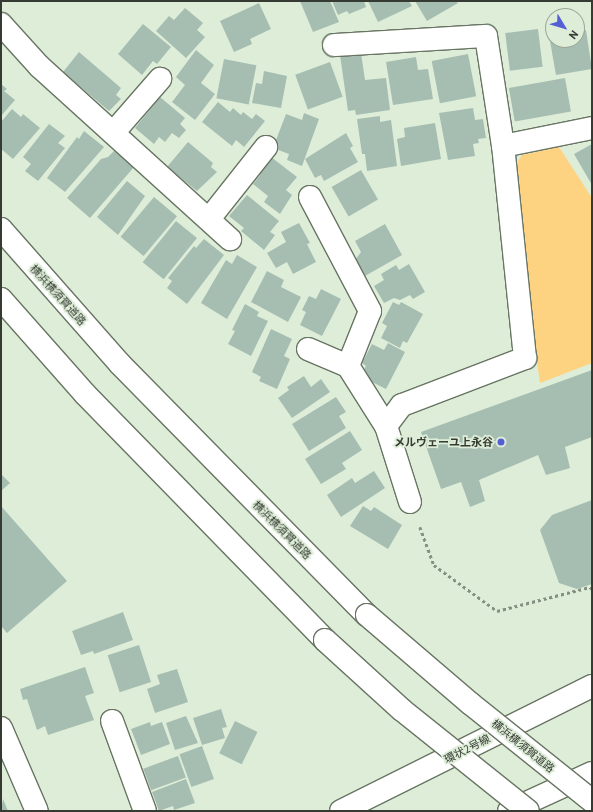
<!DOCTYPE html>
<meta charset="utf-8">
<style>
body{margin:0}
#map{position:relative;width:593px;height:812px;overflow:hidden;background:#deedd8;font-family:"PT Sans","Noto Sans JP",sans-serif}
div>[style]{position:absolute}
.green>*{inset:0;background:#fdd281}
.building>*{inset:0;background:#a6beb2;transform-origin:0 0}
.path>*{height:2.5px;margin-top:-1.25px;transform-origin:0;background:repeating-linear-gradient(90deg,#869082 0 3px,transparent 0 6px)}
.roads{filter:drop-shadow(1px 0 #687563) drop-shadow(-1px 0 #687563) drop-shadow(0 1px #687563) drop-shadow(0 -1px #687563)}
.minor>*{height:22px;margin:-11px;padding:0 11px;transform-origin:11px;border-radius:11px;background:#fff}
.major>*{height:22px;margin:-11px;padding:0 11px;transform-origin:11px;border-radius:11px;background:#fff}
.highway>*{height:22px;margin:-11px;padding:0 11px;transform-origin:11px;border-radius:11px;background:#fff}
.bridges{filter:drop-shadow(1px 0 #687563) drop-shadow(-1px 0 #687563) drop-shadow(0 1px #687563) drop-shadow(0 -1px #687563)}
.highway-bridge>*{height:22px;margin:-11px;padding:0 11px;transform-origin:11px;border-radius:11px;background:#fff}
.dots>*{width:11px;height:11px;translate:-50% -50%;box-sizing:border-box;border:2px solid #deedd8;border-radius:50%}
span{translate:-50% -50%;white-space:nowrap;text-align:center;line-height:1.15;-webkit-text-stroke:3.5px #deedd8;paint-order:stroke}
.street-label{font-size:11px;color:#353b33}
.poi-label{font-size:11px;color:#353b33;font-weight:700}
.right{translate:-100% -50%;text-align:right}
.frame{position:absolute;inset:0;border:2px solid #353b33;pointer-events:none}
.north{position:absolute;left:545px;top:8px;width:40px;height:40px;box-sizing:border-box;background:#deedd8;border:1px solid #9aa696;border-radius:50%;rotate:128deg;font-size:11px;font-weight:700;line-height:16px;text-align:center;color:#353b33}
.north::after{content:'';display:block;margin:auto;width:14px;height:18px;background:#545fd5;clip-path:polygon(50% 0,100% 100%,50% 72%,0 100%)}
</style>
<div id="map">
<div class="green">
<i style="clip-path:polygon(559px 147px,592px 198px,592px 363px,540px 383px,511px 172px,522px 155px)"></i>
</div>
<div class="building">
<i style="clip-path:polygon(300px 1px,330px 1px,339px 22px,313px 32px)"></i>
<i style="clip-path:polygon(332px 1px,364px 1px,366px 7px,349px 14px,347px 11px,338px 15px)"></i>
<i style="clip-path:polygon(368px 1px,409px 1px,412px 6px,378px 22px)"></i>
<i style="clip-path:polygon(415px 1px,456px 1px,458px 3px,427px 21px)"></i>
<i style="clip-path:polygon(259px 3px,271px 29px,250px 39px,252px 44px,234px 52px,220px 21px)"></i>
<i style="clip-path:polygon(185px 8px,203px 23px,197px 30px,205px 37px,186px 58px,156px 31px,169px 16px,174px 20px)"></i>
<i style="clip-path:polygon(553px 23px,553px 40px,577px 40px,577px 31px,586px 30px,592px 69px,556px 75px,547px 24px)"></i>
<i style="clip-path:polygon(143px 24px,171px 47px,157px 64px,153px 61px,142px 75px,118px 54px)"></i>
<i style="left:538px;top:29px;width:38px;height:33px;rotate:83deg"></i>
<i style="clip-path:polygon(196px 50px,214px 65px,201px 83px,215px 94px,195px 120px,172px 102px,185px 85px,176px 77px)"></i>
<i style="clip-path:polygon(79px 52px,121px 88px,116px 95px,121px 99px,109px 111px,63px 72px)"></i>
<i style="clip-path:polygon(361px 53px,365px 80px,386px 78px,390px 110px,356px 115px,355px 110px,348px 111px,340px 55px)"></i>
<i style="left:468px;top:54px;width:43px;height:37px;rotate:79deg"></i>
<i style="clip-path:polygon(416px 57px,418px 70px,428px 69px,433px 99px,393px 105px,386px 62px)"></i>
<i style="left:224px;top:59px;width:33px;height:40px;rotate:11deg"></i>
<i style="left:330px;top:62px;width:37px;height:37px;rotate:70deg"></i>
<i style="clip-path:polygon(264px 71px,287px 76px,281px 108px,252px 103px,256px 83px,262px 84px)"></i>
<i style="left:565px;top:78px;width:34px;height:57px;rotate:80deg"></i>
<i style="clip-path:polygon(1px 84px,7px 89px,4px 91px,15px 100px,1px 116px)"></i>
<i style="clip-path:polygon(160px 97px,185px 118px,180px 124px,186px 130px,179px 138px,172px 133px,165px 142px,159px 137px,154px 144px,135px 128px)"></i>
<i style="clip-path:polygon(218px 102px,230px 112px,233px 108px,241px 115px,243px 112px,252px 119px,256px 114px,265px 121px,244px 147px,236px 140px,232px 146px,202px 122px)"></i>
<i style="clip-path:polygon(473px 108px,475px 120px,483px 119px,486px 138px,478px 139px,479px 143px,473px 144px,475px 156px,448px 160px,439px 113px)"></i>
<i style="clip-path:polygon(12px 109px,21px 117px,23px 114px,40px 128px,13px 159px,1px 149px,1px 122px)"></i>
<i style="clip-path:polygon(304px 113px,319px 119px,302px 166px,287px 160px,289px 154px,273px 148px,286px 114px,302px 120px)"></i>
<i style="clip-path:polygon(380px 116px,380px 122px,391px 120px,397px 166px,367px 171px,365px 154px,362px 154px,357px 119px)"></i>
<i style="clip-path:polygon(435px 123px,441px 159px,401px 166px,397px 139px,405px 137px,404px 128px)"></i>
<i style="clip-path:polygon(49px 124px,65px 136px,58px 143px,65px 148px,38px 181px,25px 171px,31px 164px,23px 157px)"></i>
<i style="clip-path:polygon(84px 131px,104px 147px,65px 192px,47px 178px,77px 137px,79px 139px)"></i>
<i style="clip-path:polygon(346px 133px,353px 146px,350px 148px,358px 162px,324px 181px,321px 175px,315px 178px,305px 159px)"></i>
<i style="clip-path:polygon(188px 142px,213px 163px,211px 167px,217px 172px,197px 191px,167px 167px)"></i>
<i style="clip-path:polygon(592px 144px,592px 185px,574px 154px)"></i>
<i style="clip-path:polygon(115px 150px,134px 167px,90px 218px,67px 198px,101px 159px,108px 157px)"></i>
<i style="clip-path:polygon(271px 157px,297px 177px,286px 190px,292px 195px,280px 214px,264px 202px,268px 196px,253px 184px,260px 175px,258px 173px)"></i>
<i style="left:361px;top:170px;width:34px;height:34px;rotate:60deg"></i>
<i style="clip-path:polygon(127px 181px,145px 196px,118px 235px,97px 217px)"></i>
<i style="clip-path:polygon(247px 195px,279px 221px,270px 232px,275px 235px,264px 250px,241px 231px,244px 228px,229px 216px)"></i>
<i style="left:154px;top:197px;width:30px;height:52px;rotate:40deg"></i>
<i style="left:176px;top:221px;width:27px;height:53px;rotate:39deg"></i>
<i style="clip-path:polygon(299px 223px,310px 243px,307px 244px,316px 262px,293px 274px,287px 262px,276px 268px,267px 253px,286px 242px,281px 232px)"></i>
<i style="clip-path:polygon(385px 224px,402px 255px,365px 276px,355px 260px,361px 252px,355px 241px)"></i>
<i style="clip-path:polygon(204px 239px,224px 255px,187px 304px,167px 288px,172px 281px,168px 278px,194px 246px,196px 248px)"></i>
<i style="clip-path:polygon(237px 255px,257px 267px,227px 319px,201px 303px,226px 260px,232px 264px)"></i>
<i style="clip-path:polygon(409px 264px,425px 292px,413px 299px,410px 295px,400px 300px,394px 298px,384px 303px,374px 286px,384px 280px,381px 274px,396px 265px,399px 270px)"></i>
<i style="clip-path:polygon(267px 271px,284px 280px,281px 287px,301px 297px,288px 322px,251px 302px)"></i>
<i style="clip-path:polygon(321px 289px,341px 299px,322px 336px,300px 325px,306px 312px,302px 310px,309px 296px,316px 299px)"></i>
<i style="clip-path:polygon(393px 302px,399px 305px,401px 302px,423px 314px,407px 343px,403px 341px,400px 348px,381px 338px,387px 326px,382px 323px)"></i>
<i style="clip-path:polygon(245px 304px,259px 312px,257px 316px,268px 321px,251px 356px,228px 344px,235px 331px,232px 330px)"></i>
<i style="clip-path:polygon(271px 329px,292px 339px,284px 356px,290px 359px,277px 389px,259px 381px,261px 377px,252px 372px)"></i>
<i style="clip-path:polygon(388px 343px,405px 352px,386px 389px,360px 376px,366px 366px,362px 363px,372px 344px,384px 350px)"></i>
<i style="clip-path:polygon(592px 370px,592px 437px,565px 447px,570px 468px,546px 475px,538px 455px,479px 480px,485px 501px,470px 507px,461px 482px,441px 489px,421px 432px)"></i>
<i style="clip-path:polygon(304px 376px,311px 387px,321px 379px,330px 392px,292px 418px,278px 398px,289px 390px,287px 387px)"></i>
<i style="clip-path:polygon(336px 397px,346px 412px,339px 416px,346px 428px,309px 451px,292px 424px)"></i>
<i style="clip-path:polygon(350px 431px,362px 450px,342px 463px,346px 469px,321px 484px,305px 459px)"></i>
<i style="clip-path:polygon(374px 471px,385px 488px,341px 517px,327px 495px,352px 478px,355px 483px)"></i>
<i style="clip-path:polygon(1px 474px,10px 483px,1px 491px)"></i>
<i style="clip-path:polygon(592px 500px,592px 584px,577px 589px,559px 583px,540px 530px,552px 515px)"></i>
<i style="clip-path:polygon(1px 506px,67px 581px,7px 633px,1px 626px)"></i>
<i style="clip-path:polygon(363px 506px,371px 511px,374px 507px,402px 525px,388px 549px,350px 526px)"></i>
<i style="clip-path:polygon(123px 612px,133px 640px,94px 654px,93px 651px,81px 655px,72px 631px)"></i>
<i style="left:139px;top:645px;width:39px;height:33px;rotate:72deg"></i>
<i style="clip-path:polygon(85px 667px,94px 693px,85px 696px,94px 720px,48px 735px,45px 726px,37px 730px,27px 699px,23px 700px,20px 689px)"></i>
<i style="clip-path:polygon(177px 669px,188px 702px,155px 713px,147px 689px,160px 684px,157px 675px)"></i>
<i style="clip-path:polygon(221px 709px,227px 727px,222px 728px,225px 738px,202px 745px,193px 718px)"></i>
<i style="clip-path:polygon(186px 716px,198px 743px,175px 750px,166px 723px)"></i>
<i style="left:235px;top:721px;width:25px;height:36px;rotate:26deg"></i>
<i style="clip-path:polygon(150px 722px,151px 726px,162px 722px,170px 744px,141px 755px,131px 729px)"></i>
<i style="left:202px;top:746px;width:35px;height:24px;rotate:70deg"></i>
<i style="left:178px;top:756px;width:23px;height:37px;rotate:70deg"></i>
<i style="clip-path:polygon(186px 779px,195px 803px,174px 810px,173px 806px,159px 811px,152px 792px)"></i>
<i style="clip-path:polygon(3px 799px,8px 811px,1px 811px)"></i>
</div>
<div class="path">
<i style="left:420px;top:527px;width:40px;rotate:69.8deg"></i>
<i style="left:434px;top:565px;width:78px;rotate:36.1deg"></i>
<i style="left:497px;top:611px;width:96px;rotate:-14.5deg"></i>
<i style="left:590px;top:587px;width:3px;rotate:45deg"></i>
</div>
<div class="roads">
<div class="minor">
<i style="left:1px;top:24px;width:57px;rotate:47.9deg"></i>
<i style="left:39px;top:66px;width:258px;rotate:42.2deg"></i>
<i style="left:334px;top:45px;width:152px;rotate:-3.4deg"></i>
<i style="left:486px;top:36px;width:111px;rotate:81.2deg"></i>
<i style="left:503px;top:146px;width:91px;rotate:-11.4deg"></i>
<i style="left:113px;top:133px;width:72px;rotate:-49deg"></i>
<i style="left:310px;top:197px;width:129px;rotate:62.2deg"></i>
<i style="left:370px;top:311px;width:59px;rotate:111.8deg"></i>
<i style="left:209px;top:219px;width:92px;rotate:-51.6deg"></i>
<i style="left:308px;top:349px;width:43px;rotate:23deg"></i>
<i style="left:348px;top:366px;width:71px;rotate:57.7deg"></i>
<i style="left:410px;top:502px;width:80px;rotate:-107.5deg"></i>
<i style="left:386px;top:426px;width:26px;rotate:-53deg"></i>
<i style="left:402px;top:405px;width:132px;rotate:-20.9deg"></i>
<i style="left:525px;top:358px;width:213px;rotate:-95.9deg"></i>
<i style="left:112px;top:721px;width:96px;rotate:69.9deg"></i>
<i style="left:1px;top:728px;width:90px;rotate:66.6deg"></i>
</div>
<div class="major">
<i style="left:341px;top:811px;width:280px;rotate:-26.5deg"></i>
<i style="left:509px;top:811px;width:91px;rotate:-24.6deg"></i>
</div>
<div class="highway">
<i style="left:1px;top:229px;width:180px;rotate:48.6deg"></i>
<i style="left:120px;top:364px;width:352px;rotate:45.5deg"></i>
<i style="left:1px;top:299px;width:127px;rotate:48.5deg"></i>
<i style="left:85px;top:394px;width:344px;rotate:45.7deg"></i>
</div>
</div>
<div class="bridges">
<div class="highway-bridge">
<i style="left:367px;top:615px;width:137px;rotate:40.6deg"></i>
<i style="left:471px;top:704px;width:155px;rotate:38.7deg"></i>
<i style="left:325px;top:640px;width:104px;rotate:42.3deg"></i>
<i style="left:402px;top:710px;width:161px;rotate:38.7deg"></i>
</div>
</div>
<div class="dots">
<i style="left:501px;top:442px;background:#545fd5"></i>
</div>
<div class="street-label">
<span style="left:58px;top:295px;rotate:48deg">横浜横須賀道路</span>
<span style="left:282px;top:530px;rotate:45deg">横浜横須賀道路</span>
<span style="left:523px;top:746px;rotate:39deg">横浜横須賀道路</span>
<span style="left:467px;top:749px;rotate:-27deg">環状2号線</span>
</div>
<div class="poi-label">
<span class="right" style="left:493px;top:442px">メルヴェーユ上永谷</span>
</div>
<div class="frame"></div>
<div class="north">N</div>
</div>
